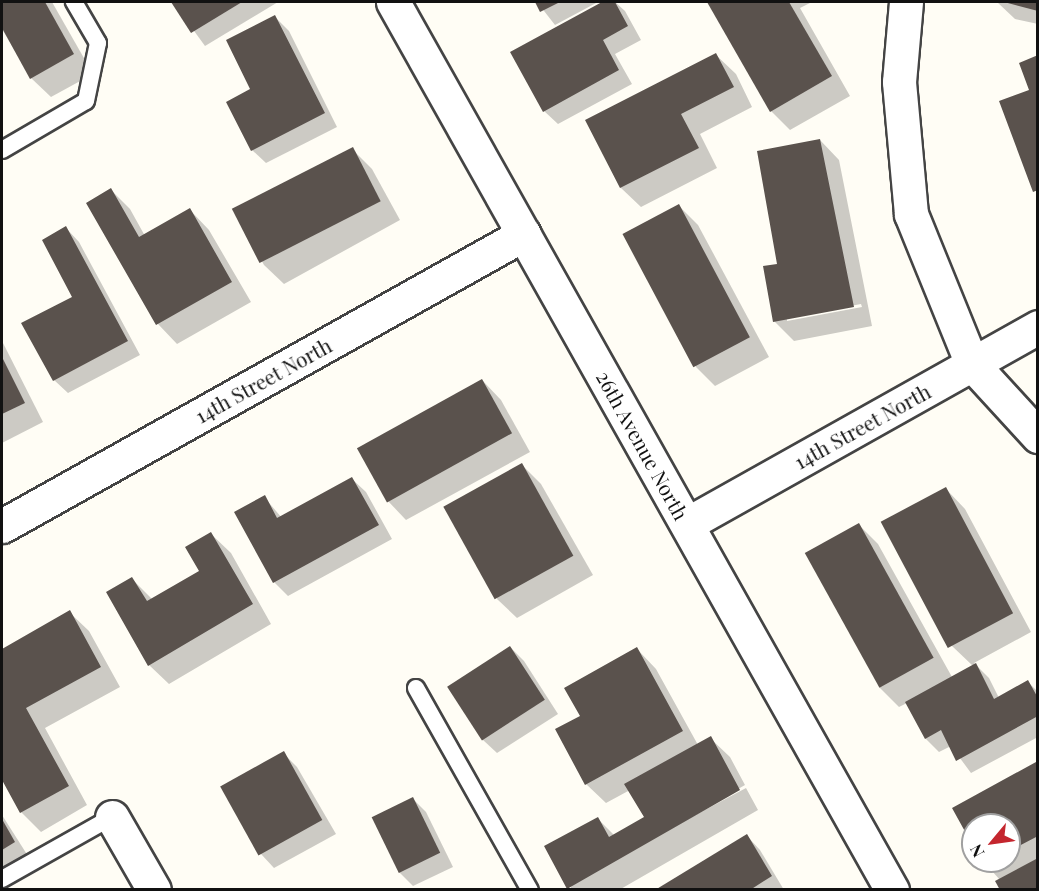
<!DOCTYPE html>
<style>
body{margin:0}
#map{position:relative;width:1039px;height:891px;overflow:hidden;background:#fffdf5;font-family:"Playfair Display",serif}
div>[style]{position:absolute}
.shadow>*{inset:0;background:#0003}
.building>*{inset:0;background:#5a524d;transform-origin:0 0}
.roads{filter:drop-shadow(2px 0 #444) drop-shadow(-2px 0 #444) drop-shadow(0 2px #444) drop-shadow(0 -2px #444)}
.lane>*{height:16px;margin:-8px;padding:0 8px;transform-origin:8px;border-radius:8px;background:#fff}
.street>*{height:33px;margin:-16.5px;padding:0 16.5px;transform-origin:16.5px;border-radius:16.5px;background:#fff}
span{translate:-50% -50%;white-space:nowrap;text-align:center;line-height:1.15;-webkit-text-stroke:6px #fff;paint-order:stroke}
.street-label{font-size:20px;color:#111}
.frame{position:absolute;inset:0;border:3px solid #111;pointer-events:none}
.north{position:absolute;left:961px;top:813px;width:60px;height:60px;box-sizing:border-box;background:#fff;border:2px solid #a0a0a0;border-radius:50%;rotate:241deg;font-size:16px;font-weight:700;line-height:24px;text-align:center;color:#111}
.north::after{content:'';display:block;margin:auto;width:21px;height:27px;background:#c4262e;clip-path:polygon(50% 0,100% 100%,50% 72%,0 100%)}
</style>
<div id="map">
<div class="shadow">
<i style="clip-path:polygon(2px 2px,52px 2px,93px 74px,51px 97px,31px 78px,2px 29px)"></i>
<i style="clip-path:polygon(173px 2px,278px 2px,205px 46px)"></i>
<i style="clip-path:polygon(537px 2px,598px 2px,555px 25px)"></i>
<i style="clip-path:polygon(605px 2px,615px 2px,625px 11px,641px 40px,615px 54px,632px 84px,558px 124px,544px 111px,512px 53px)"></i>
<i style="clip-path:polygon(708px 2px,812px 2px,800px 8px,850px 96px,790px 130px,771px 111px)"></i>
<i style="clip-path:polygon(997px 2px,1038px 2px,1038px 24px,1015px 19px)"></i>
<i style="clip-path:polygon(275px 17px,289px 31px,337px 127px,266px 163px,252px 150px,253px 90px)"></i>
<i style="clip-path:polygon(716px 55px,736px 74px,752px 107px,700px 134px,717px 168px,641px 207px,621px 188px,587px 120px)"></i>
<i style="clip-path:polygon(evenodd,820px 140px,839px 160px,872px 326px,794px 341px,774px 321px,820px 140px,861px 304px,862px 307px,787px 321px,787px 318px,861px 304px)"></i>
<i style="clip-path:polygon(352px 149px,372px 169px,400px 220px,284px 284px,264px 265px,236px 213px)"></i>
<i style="clip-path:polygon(111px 190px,130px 209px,145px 236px,190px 210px,209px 230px,251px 302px,177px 344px,158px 324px,88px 203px)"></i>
<i style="clip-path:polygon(679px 206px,698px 225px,769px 357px,715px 386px,696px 367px)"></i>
<i style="clip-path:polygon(66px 228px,79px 242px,140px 355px,68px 393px,54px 380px,74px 298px)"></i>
<i style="clip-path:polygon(2px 341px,43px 422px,2px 443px)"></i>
<i style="clip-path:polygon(482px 380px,501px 400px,530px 452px,406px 520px,387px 500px)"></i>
<i style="clip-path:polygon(522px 465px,541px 484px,593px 575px,517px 618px,497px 599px)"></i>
<i style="clip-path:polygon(352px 479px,366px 492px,392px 539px,288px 596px,274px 582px,236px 512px,264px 497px,282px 518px)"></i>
<i style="clip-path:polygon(946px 489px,965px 509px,1031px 632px,974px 663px,989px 678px,999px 698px,1028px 682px,1038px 692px,1038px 737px,971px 773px,951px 746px,939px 752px,926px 739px,907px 703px,899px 707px,880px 688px,859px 525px,878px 544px,952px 677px,973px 666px,952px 646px,883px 523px)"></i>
<i style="clip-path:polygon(211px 534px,231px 553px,271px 624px,169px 684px,149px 665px,132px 579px,152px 599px,201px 572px)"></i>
<i style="clip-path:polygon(69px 612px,89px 631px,120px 687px,45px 728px,87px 805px,41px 832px,21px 812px,2px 777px,2px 651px)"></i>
<i style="clip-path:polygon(510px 647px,524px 661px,558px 714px,497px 753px,483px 740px,449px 687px)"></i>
<i style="clip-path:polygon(637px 649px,656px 669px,698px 745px,710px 738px,730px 757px,745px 785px,660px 834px,746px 788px,758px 810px,619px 890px,570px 890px,598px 819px,615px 836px,646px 818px,630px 790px,606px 803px,586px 784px,582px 717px)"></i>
<i style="clip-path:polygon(283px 753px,297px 767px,336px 834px,274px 868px,261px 854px,223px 788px)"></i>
<i style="clip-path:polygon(1036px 764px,1038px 765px,1038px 890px,1000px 880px,983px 861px,1009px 861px,1009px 825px,973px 825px,973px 843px,954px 809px)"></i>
<i style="clip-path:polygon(413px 799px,426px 812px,453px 867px,413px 886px,399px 872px)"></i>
<i style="clip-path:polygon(2px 815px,28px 856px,2px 872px)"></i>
<i style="clip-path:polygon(747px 836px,760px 850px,784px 890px,658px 890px)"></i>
</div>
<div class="building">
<i style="clip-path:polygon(2px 2px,45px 2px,74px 54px,30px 79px,2px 28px)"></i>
<i style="clip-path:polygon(171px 2px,242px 2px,191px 33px)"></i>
<i style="clip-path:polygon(535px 2px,560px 2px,540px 12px)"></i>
<i style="clip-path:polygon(602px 2px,615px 2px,628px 26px,603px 40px,619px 70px,543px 112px,510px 52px)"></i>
<i style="clip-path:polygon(707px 2px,789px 2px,832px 76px,770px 112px)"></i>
<i style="clip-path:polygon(1004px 2px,1038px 2px,1038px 11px)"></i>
<i style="clip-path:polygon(275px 15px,325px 113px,251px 151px,226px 102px,250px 89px,226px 40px)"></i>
<i style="clip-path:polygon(716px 53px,734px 87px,681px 114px,699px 148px,620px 188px,585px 120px)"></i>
<i style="clip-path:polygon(1038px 55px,1038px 190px,1033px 192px,999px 101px,1029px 90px,1019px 63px)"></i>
<i style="clip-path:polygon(820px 139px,854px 307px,773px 322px,763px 266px,777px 264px,757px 151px)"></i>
<i style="left:353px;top:147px;width:61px;height:136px;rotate:63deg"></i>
<i style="clip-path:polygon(111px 188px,139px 237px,190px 208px,232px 282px,156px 325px,86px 203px)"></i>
<i style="left:679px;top:204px;width:151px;height:64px;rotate:62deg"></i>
<i style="clip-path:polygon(66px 226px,128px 341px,53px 381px,21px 323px,72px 297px,42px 240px)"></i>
<i style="clip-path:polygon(2px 357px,25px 403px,2px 414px)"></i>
<i style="left:482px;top:379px;width:62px;height:143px;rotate:61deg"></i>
<i style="left:522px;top:463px;width:106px;height:90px;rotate:61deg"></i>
<i style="clip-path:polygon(352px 477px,379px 525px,273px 583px,234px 512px,265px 495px,277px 518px)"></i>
<i style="left:946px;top:487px;width:143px;height:74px;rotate:62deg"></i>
<i style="left:859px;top:523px;width:154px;height:62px;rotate:61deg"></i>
<i style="clip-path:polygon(211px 532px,253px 604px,148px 666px,106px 592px,132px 577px,147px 601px,199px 571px,185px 547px)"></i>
<i style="clip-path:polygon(70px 610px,101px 667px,26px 708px,69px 786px,20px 813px,2px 780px,2px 649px)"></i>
<i style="left:510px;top:646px;width:64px;height:75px;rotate:57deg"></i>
<i style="clip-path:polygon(637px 647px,683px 731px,585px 785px,555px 729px,580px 716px,564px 688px)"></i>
<i style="clip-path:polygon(976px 663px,994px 699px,1028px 680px,1038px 698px,1038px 716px,956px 761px,941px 730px,925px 739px,905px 702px)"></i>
<i style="clip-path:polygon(711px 736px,740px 790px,567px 889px,544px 846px,598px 817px,609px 837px,644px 817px,624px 784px)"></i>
<i style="left:284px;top:751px;width:79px;height:73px;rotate:61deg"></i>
<i style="clip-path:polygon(1036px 762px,1038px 836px,1009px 851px,1009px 825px,973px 825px,973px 846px,952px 808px)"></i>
<i style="left:413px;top:797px;width:62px;height:46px;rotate:64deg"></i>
<i style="clip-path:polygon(2px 819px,15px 842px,2px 850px)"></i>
<i style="clip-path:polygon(747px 834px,772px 876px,750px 890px,655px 890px)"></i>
<i style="clip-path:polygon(1038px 858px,1038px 890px,1000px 890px,995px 881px)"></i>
</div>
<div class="roads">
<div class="lane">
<i style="left:2px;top:150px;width:97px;rotate:-30.3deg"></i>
<i style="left:86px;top:101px;width:59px;rotate:-78.3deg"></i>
<i style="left:98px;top:43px;width:48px;rotate:-120.3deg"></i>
<i style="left:416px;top:688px;width:232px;rotate:60.6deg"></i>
<i style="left:2px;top:879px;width:126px;rotate:-29.4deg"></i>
</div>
<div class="street">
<i style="left:393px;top:2px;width:1019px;rotate:60.67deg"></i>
<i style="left:906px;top:2px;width:80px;rotate:95deg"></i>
<i style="left:899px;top:82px;width:133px;rotate:84.8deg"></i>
<i style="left:911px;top:214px;width:162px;rotate:67.9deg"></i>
<i style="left:972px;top:364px;width:98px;rotate:47.5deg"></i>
<i style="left:687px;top:524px;width:403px;rotate:-29.3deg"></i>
<i style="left:2px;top:526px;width:598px;rotate:-29.22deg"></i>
<i style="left:112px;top:817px;width:84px;rotate:60.1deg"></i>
</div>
</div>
<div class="street-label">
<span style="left:263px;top:380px;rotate:-29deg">14th Street North</span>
<span style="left:862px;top:426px;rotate:-29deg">14th Street North</span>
<span style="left:643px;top:445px;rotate:61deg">26th Avenue North</span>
</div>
<div class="frame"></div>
<div class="north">N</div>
</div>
